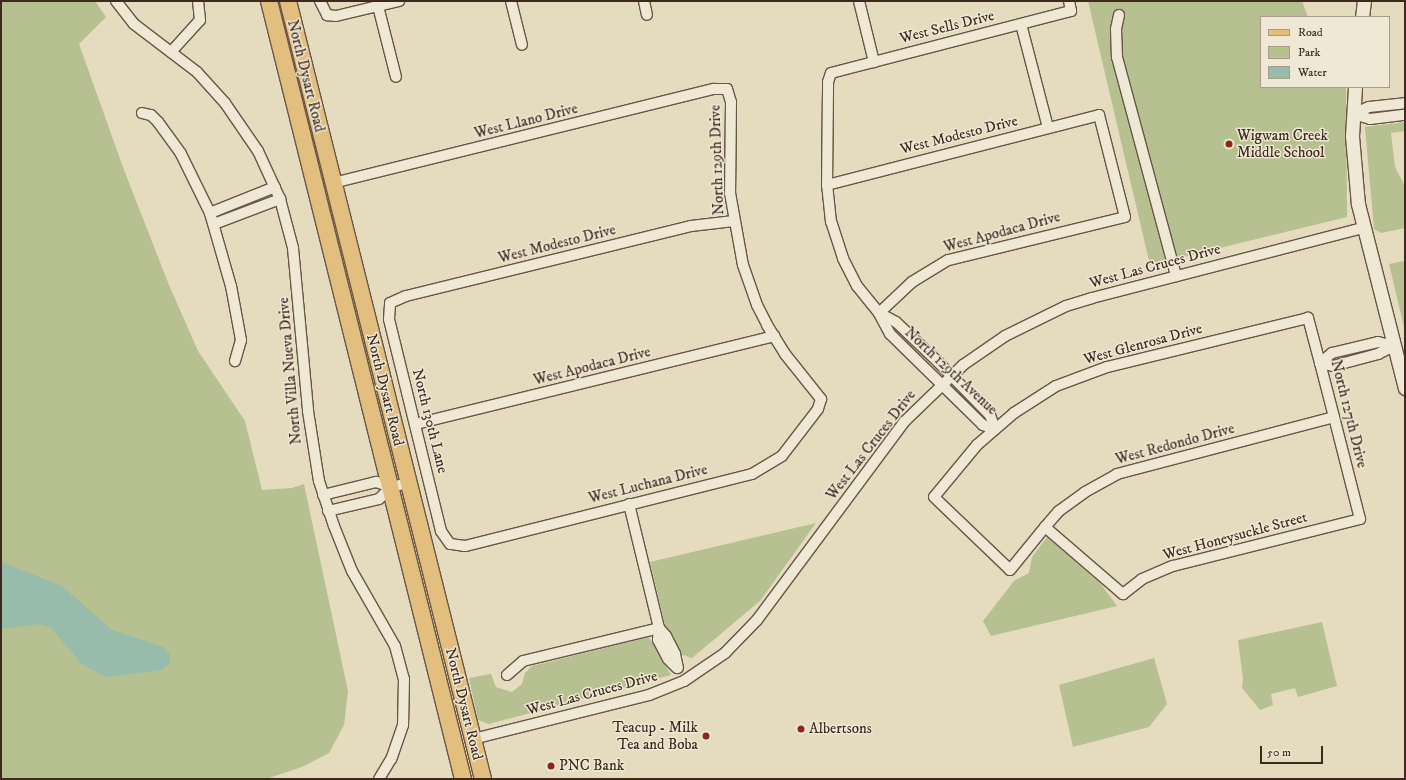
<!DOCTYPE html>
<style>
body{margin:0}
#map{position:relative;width:1406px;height:780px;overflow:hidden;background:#e5dbbe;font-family:"IM FELL DW Pica",serif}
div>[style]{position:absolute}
.green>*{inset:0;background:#b6c090}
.water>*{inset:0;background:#97bcac}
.roads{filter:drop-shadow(1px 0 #685546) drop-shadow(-1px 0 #685546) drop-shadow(0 1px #685546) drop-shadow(0 -1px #685546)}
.minor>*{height:10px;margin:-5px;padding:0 5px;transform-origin:5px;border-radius:5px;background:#eee8d5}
.tertiary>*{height:13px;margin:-6.5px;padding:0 6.5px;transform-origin:6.5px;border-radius:6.5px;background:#eee8d5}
.primary>*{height:16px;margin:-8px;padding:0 8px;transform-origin:8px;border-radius:8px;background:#e2be7f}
.dots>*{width:11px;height:11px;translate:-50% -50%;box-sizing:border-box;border:2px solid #eee8d5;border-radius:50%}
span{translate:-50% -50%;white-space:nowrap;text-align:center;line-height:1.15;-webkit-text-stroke:3px #eee8d5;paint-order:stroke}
.street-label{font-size:15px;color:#3f281e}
.poi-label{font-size:15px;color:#3f281e}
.left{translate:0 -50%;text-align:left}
.right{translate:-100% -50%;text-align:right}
.frame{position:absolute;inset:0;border:2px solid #3f281e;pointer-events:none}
.legend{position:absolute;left:1260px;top:16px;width:130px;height:72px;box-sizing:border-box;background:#eee8d5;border:1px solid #a89b8c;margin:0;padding:5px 7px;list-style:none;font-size:12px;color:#3f281e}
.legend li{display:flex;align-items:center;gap:8px;height:20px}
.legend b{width:20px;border:1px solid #a89b8c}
.scale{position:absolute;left:1260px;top:746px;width:63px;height:18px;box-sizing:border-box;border:2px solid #3f281e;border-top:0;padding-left:5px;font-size:12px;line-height:14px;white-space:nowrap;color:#3f281e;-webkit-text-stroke:3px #eee8d5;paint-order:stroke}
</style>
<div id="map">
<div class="green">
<i style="clip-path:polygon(1px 1px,95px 1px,106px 17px,79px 44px,124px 170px,169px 285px,198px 351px,245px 421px,262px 490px,292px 488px,304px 484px,348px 691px,344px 725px,329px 753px,302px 767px,266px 779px,1px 779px)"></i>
<i style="clip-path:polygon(1088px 1px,1302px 1px,1308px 17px,1261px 17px,1261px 87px,1346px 87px,1347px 217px,1150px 265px)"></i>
<i style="clip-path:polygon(1405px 122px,1405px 131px,1391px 133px,1395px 167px,1405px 186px,1405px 228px,1381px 233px,1374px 229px,1365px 127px)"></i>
<i style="clip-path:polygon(1405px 261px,1405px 331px,1389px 264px)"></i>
<i style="clip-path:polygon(816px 523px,760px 601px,692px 658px,680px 654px,666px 629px,650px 562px)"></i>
<i style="clip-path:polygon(1047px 537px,1100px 583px,1117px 606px,991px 636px,983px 621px,1014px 581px,1029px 573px,1032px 557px)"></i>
<i style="clip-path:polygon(1322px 622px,1337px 686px,1298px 697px,1295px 688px,1271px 694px,1273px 705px,1260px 710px,1242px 688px,1243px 679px,1238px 640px)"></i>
<i style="clip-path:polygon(649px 637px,671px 675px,489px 724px,478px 720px,469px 678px,491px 674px,496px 687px,512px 692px,522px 684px,525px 673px,532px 666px)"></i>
<i style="clip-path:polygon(1154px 658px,1167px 704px,1149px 727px,1073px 747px,1059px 685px)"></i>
</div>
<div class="water">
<i style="clip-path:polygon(1px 562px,62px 586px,112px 630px,163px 647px,170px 655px,169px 664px,161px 670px,106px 677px,82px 664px,51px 628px,39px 624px,1px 629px)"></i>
</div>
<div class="roads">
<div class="minor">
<i style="left:116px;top:1px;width:29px;rotate:52deg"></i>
<i style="left:134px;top:24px;width:79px;rotate:37.3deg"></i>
<i style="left:197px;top:72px;width:42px;rotate:47.9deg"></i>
<i style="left:225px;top:103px;width:58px;rotate:55.5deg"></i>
<i style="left:258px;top:151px;width:53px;rotate:65.4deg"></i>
<i style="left:280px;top:199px;width:51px;rotate:75.1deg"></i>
<i style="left:293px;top:248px;width:164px;rotate:84.7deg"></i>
<i style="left:308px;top:411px;width:71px;rotate:81.1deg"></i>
<i style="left:319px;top:481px;width:47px;rotate:71.6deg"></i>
<i style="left:334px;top:526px;width:48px;rotate:68.2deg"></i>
<i style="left:352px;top:571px;width:86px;rotate:60.2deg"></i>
<i style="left:395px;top:646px;width:34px;rotate:75deg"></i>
<i style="left:404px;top:679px;width:46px;rotate:91.2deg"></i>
<i style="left:403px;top:725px;width:36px;rotate:109deg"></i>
<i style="left:391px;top:759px;width:23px;rotate:121deg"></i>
<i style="left:320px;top:1px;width:16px;rotate:63deg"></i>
<i style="left:327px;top:15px;width:9px;rotate:6deg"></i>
<i style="left:336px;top:16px;width:65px;rotate:-13.4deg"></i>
<i style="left:511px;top:1px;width:45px;rotate:76deg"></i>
<i style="left:644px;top:1px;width:14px;rotate:78deg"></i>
<i style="left:859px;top:1px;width:63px;rotate:76.2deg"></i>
<i style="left:378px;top:6px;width:73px;rotate:75.8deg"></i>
<i style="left:1119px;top:15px;width:14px;rotate:102deg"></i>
<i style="left:1116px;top:29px;width:28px;rotate:88deg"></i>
<i style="left:1117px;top:57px;width:227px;rotate:74.9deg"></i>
<i style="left:1021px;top:24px;width:107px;rotate:75.4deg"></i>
<i style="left:171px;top:52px;width:43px;rotate:-47.8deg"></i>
<i style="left:200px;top:20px;width:19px;rotate:-96deg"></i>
<i style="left:142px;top:113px;width:9px;rotate:13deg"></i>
<i style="left:151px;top:115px;width:10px;rotate:45deg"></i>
<i style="left:158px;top:122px;width:39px;rotate:54deg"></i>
<i style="left:181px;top:154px;width:66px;rotate:63.8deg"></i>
<i style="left:210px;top:213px;width:76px;rotate:74deg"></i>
<i style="left:231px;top:286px;width:55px;rotate:79.5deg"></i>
<i style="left:241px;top:340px;width:22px;rotate:106deg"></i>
<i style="left:1353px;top:114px;width:17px;rotate:-24deg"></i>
<i style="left:1369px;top:107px;width:36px;rotate:-6deg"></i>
<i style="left:1353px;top:114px;width:18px;rotate:16deg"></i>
<i style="left:1370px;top:119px;width:35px;rotate:-7deg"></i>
<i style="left:333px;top:183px;width:392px;rotate:-13.9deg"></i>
<i style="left:714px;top:89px;width:13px"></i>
<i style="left:727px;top:89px;width:14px;rotate:73deg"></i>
<i style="left:731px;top:102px;width:91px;rotate:90.6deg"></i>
<i style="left:730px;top:193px;width:73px;rotate:79.8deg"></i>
<i style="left:743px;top:265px;width:42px;rotate:70.7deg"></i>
<i style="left:757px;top:305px;width:22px;rotate:63deg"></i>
<i style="left:767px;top:325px;width:34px;rotate:58deg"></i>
<i style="left:785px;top:354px;width:58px;rotate:51.3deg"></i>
<i style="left:821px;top:399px;width:10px;rotate:107deg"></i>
<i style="left:818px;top:409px;width:59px;rotate:127.5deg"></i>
<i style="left:782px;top:456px;width:35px;rotate:149deg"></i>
<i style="left:752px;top:474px;width:296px;rotate:165.9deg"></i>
<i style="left:465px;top:546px;width:15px;rotate:-172deg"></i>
<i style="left:450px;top:544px;width:16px;rotate:-125deg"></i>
<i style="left:441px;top:531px;width:218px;rotate:-103.8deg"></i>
<i style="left:389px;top:319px;width:16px;rotate:-86deg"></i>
<i style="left:390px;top:303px;width:17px;rotate:-24deg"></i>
<i style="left:406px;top:296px;width:293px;rotate:-13.8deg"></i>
<i style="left:691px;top:226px;width:43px;rotate:-6.6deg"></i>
<i style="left:827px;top:185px;width:281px;rotate:-14.4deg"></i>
<i style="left:1099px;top:115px;width:105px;rotate:75.7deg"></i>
<i style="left:1125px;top:217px;width:182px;rotate:166.3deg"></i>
<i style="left:948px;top:260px;width:42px;rotate:148.6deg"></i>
<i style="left:912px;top:282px;width:45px;rotate:136.8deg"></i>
<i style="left:210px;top:213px;width:70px;rotate:-21.8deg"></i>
<i style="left:214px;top:224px;width:71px;rotate:-20.7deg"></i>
<i style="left:879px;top:313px;width:19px;rotate:28deg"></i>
<i style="left:896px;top:322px;width:59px;rotate:43.6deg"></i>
<i style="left:939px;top:363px;width:73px;rotate:45.6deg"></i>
<i style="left:990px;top:415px;width:15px;rotate:70deg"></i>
<i style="left:1320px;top:363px;width:16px;rotate:-40deg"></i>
<i style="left:1332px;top:353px;width:47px;rotate:-13.4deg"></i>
<i style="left:1378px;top:342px;width:16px;rotate:14deg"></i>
<i style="left:1320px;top:363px;width:13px;rotate:13deg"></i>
<i style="left:1333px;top:366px;width:47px;rotate:-14.9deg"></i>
<i style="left:1378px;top:354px;width:18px;rotate:-27deg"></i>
<i style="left:416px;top:424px;width:369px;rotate:-13.8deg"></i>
<i style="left:995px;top:429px;width:13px;rotate:-162deg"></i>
<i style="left:983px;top:425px;width:130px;rotate:-135.6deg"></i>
<i style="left:890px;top:334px;width:24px;rotate:-118deg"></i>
<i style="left:879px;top:313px;width:35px;rotate:-129deg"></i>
<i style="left:857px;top:286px;width:31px;rotate:-117deg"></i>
<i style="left:843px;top:258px;width:38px;rotate:-108deg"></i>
<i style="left:831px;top:222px;width:37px;rotate:-96deg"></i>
<i style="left:827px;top:185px;width:103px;rotate:-89.4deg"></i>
<i style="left:828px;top:82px;width:9px;rotate:-72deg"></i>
<i style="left:831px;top:73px;width:248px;rotate:-14.5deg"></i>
<i style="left:1071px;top:11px;width:10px;rotate:-101deg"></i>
<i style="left:323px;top:495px;width:55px;rotate:-13.8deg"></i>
<i style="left:376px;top:482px;width:16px;rotate:18deg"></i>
<i style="left:629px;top:504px;width:128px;rotate:76.4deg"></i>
<i style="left:659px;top:628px;width:12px;rotate:95deg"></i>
<i style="left:658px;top:640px;width:21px;rotate:62deg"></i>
<i style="left:668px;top:659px;width:13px;rotate:45deg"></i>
<i style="left:328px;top:511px;width:52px;rotate:-13.2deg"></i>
<i style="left:379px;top:499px;width:17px;rotate:-45deg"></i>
<i style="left:391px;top:487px;width:18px;rotate:-13deg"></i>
<i style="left:1045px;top:527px;width:103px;rotate:40.7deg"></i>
<i style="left:1123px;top:594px;width:24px;rotate:-38deg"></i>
<i style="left:1142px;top:579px;width:34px;rotate:-23deg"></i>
<i style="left:1173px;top:566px;width:193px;rotate:-14.1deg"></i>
<i style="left:1360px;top:519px;width:105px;rotate:-104.3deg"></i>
<i style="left:1334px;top:417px;width:56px;rotate:-104.5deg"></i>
<i style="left:1320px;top:363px;width:47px;rotate:-104.9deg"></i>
<i style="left:1308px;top:318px;width:207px;rotate:166.3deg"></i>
<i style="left:1107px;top:367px;width:54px;rotate:159.6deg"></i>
<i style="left:1056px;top:386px;width:50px;rotate:147.3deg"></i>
<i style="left:1014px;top:413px;width:49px;rotate:139.1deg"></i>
<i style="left:977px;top:445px;width:67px;rotate:129.6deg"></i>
<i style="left:934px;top:497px;width:105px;rotate:43.8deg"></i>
<i style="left:1010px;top:570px;width:55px;rotate:-50.9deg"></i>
<i style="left:1045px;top:527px;width:21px;rotate:-49deg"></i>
<i style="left:1059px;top:511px;width:32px;rotate:-36deg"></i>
<i style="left:1085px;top:492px;width:37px;rotate:-29deg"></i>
<i style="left:1117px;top:474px;width:224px;rotate:-14.7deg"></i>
<i style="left:659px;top:628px;width:11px;rotate:49deg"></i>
<i style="left:666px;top:636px;width:20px;rotate:63deg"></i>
<i style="left:675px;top:654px;width:14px;rotate:78deg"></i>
<i style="left:507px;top:675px;width:21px;rotate:-41deg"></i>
<i style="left:523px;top:661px;width:140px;rotate:-13.6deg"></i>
<i style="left:473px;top:739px;width:181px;rotate:-14deg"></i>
<i style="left:649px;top:695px;width:38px;rotate:-22deg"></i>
<i style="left:684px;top:681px;width:50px;rotate:-34.3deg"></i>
<i style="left:725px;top:653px;width:46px;rotate:-45.9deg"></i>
<i style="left:757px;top:620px;width:247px;rotate:-53.4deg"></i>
<i style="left:904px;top:422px;width:82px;rotate:-44deg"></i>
<i style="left:963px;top:365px;width:51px;rotate:-34.6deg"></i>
<i style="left:1005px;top:336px;width:68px;rotate:-26.2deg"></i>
<i style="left:1066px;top:306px;width:27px;rotate:-17deg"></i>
<i style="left:1092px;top:298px;width:280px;rotate:-14.5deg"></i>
</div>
<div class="tertiary">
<i style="left:1362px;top:17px;width:16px;rotate:-83deg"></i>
<i style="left:1355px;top:87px;width:49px;rotate:93.5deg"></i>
<i style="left:1352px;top:136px;width:68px;rotate:85deg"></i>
<i style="left:1358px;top:204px;width:190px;rotate:75.7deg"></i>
</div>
<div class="primary">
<i style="left:269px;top:1px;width:802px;rotate:76deg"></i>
<i style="left:288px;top:1px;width:802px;rotate:75.93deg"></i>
</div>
</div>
<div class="dots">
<i style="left:1229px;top:144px;background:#8f2418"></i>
<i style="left:801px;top:729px;background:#8f2418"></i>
<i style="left:706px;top:736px;background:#8f2418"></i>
<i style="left:551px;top:766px;background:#8f2418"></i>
</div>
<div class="street-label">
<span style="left:947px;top:27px;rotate:-14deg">West Sells Drive</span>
<span style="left:306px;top:76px;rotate:76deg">North Dysart Road</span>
<span style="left:526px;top:121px;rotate:-14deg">West Llano Drive</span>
<span style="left:959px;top:135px;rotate:-14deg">West Modesto Drive</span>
<span style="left:717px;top:160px;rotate:-92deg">North 129th Drive</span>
<span style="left:1002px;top:232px;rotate:-15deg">West Apodaca Drive</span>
<span style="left:557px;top:244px;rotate:-14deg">West Modesto Drive</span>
<span style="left:1155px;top:266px;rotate:-15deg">West Las Cruces Drive</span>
<span style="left:1143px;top:344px;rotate:-15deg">West Glenrosa Drive</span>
<span style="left:592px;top:366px;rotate:-14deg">West Apodaca Drive</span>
<span style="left:290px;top:371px;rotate:-95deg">North Villa Nueva Drive</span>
<span style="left:951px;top:371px;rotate:43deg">North 129th Avenue</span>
<span style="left:385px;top:390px;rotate:76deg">North Dysart Road</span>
<span style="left:1349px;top:414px;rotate:76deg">North 127th Drive</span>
<span style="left:430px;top:421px;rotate:76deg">North 130th Lane</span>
<span style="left:1175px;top:444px;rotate:-15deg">West Redondo Drive</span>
<span style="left:871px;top:445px;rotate:-52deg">West Las Cruces Drive</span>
<span style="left:648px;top:484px;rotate:-14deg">West Luchana Drive</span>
<span style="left:1235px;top:536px;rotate:-15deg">West Honeysuckle Street</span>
<span style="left:592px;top:693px;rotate:-15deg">West Las Cruces Drive</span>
<span style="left:464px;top:704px;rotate:76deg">North Dysart Road</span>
</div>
<div class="poi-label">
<span class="left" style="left:1237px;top:144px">Wigwam Creek<br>Middle School</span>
<span class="right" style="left:698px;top:736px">Teacup - Milk<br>Tea and Boba</span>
<span class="left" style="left:809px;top:729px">Albertsons</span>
<span class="left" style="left:559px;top:766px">PNC Bank</span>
</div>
<div class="frame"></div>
<ul class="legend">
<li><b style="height:5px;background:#e2be7f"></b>Road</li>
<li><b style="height:11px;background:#b6c090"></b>Park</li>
<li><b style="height:11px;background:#97bcac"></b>Water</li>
</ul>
<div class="scale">50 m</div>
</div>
